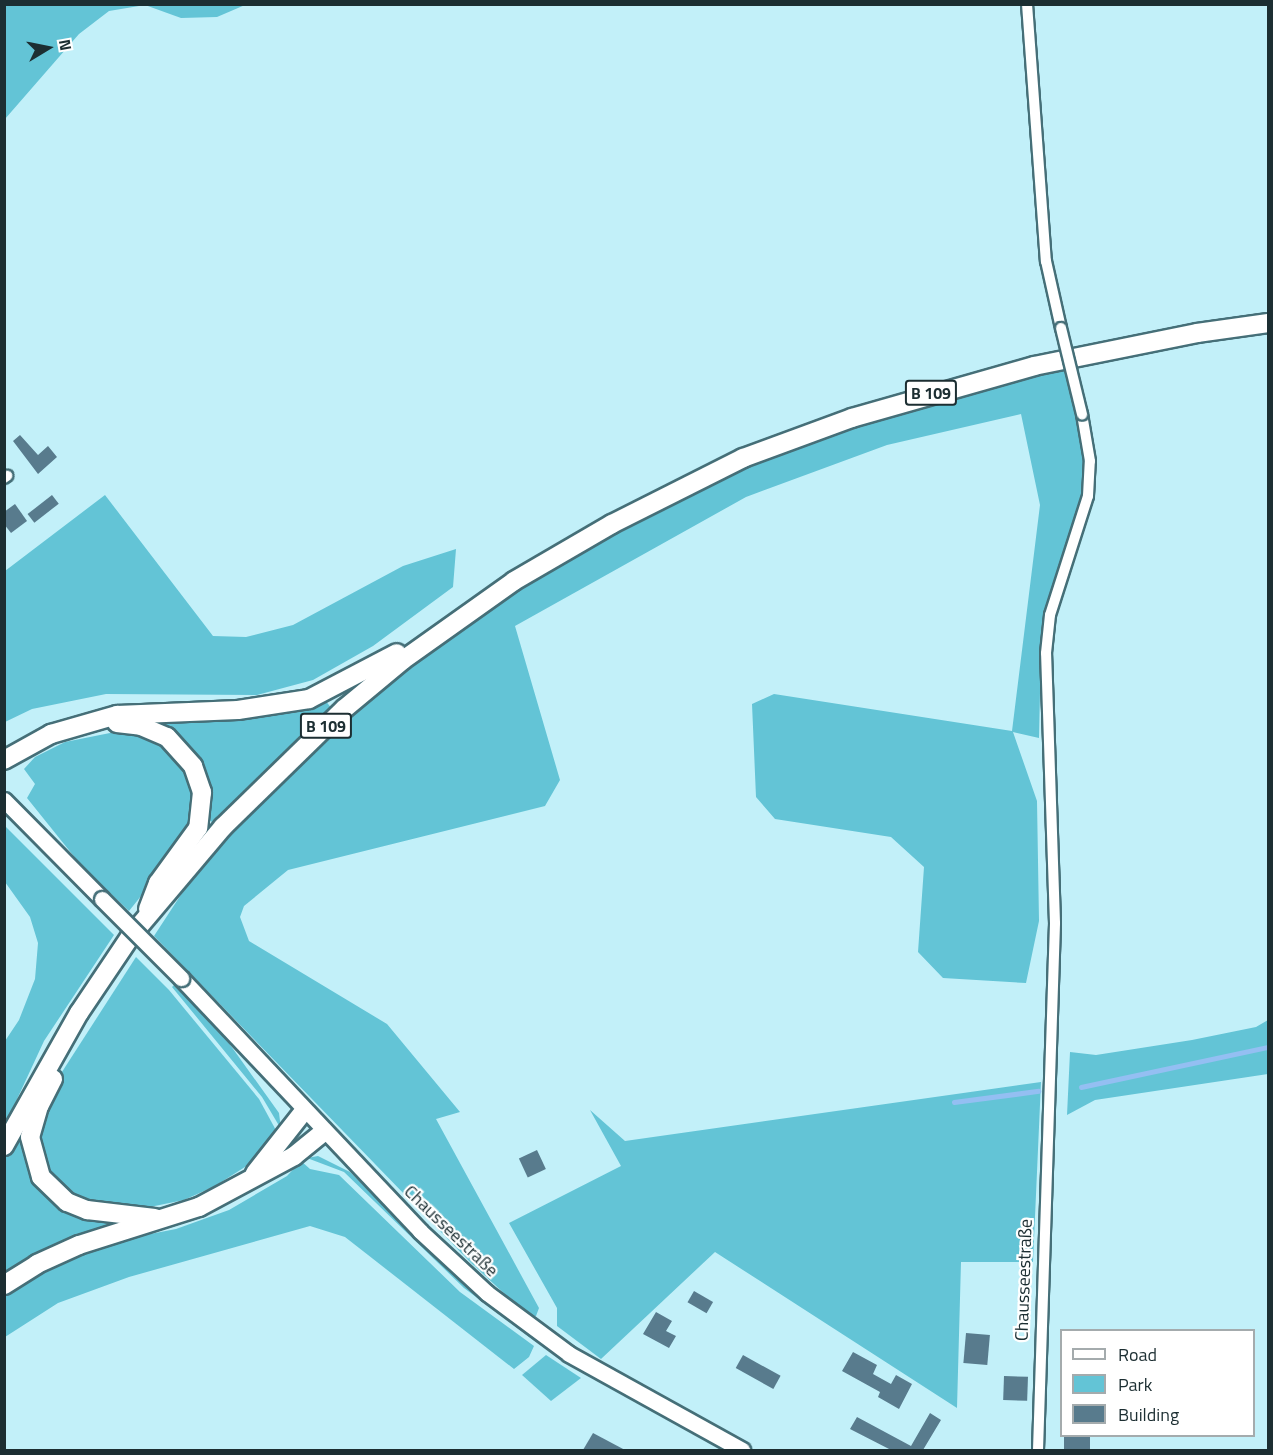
<!DOCTYPE html>
<meta charset="utf-8">
<style>
body{margin:0}
#map{position:relative;width:1273px;height:1455px;overflow:hidden;background:#c2f0f9;font-family:"Titillium Web",sans-serif}
div>[style]{position:absolute}
.green>*{inset:0;background:#63c4d6}
.stream>*{height:4.5px;margin:-2.25px;padding:0 2.25px;transform-origin:2.25px;border-radius:2.25px;background:#94bff2}
.building>*{inset:0;background:#587b8d;transform-origin:0 0}
.roads{filter:drop-shadow(2px 0 #456f78) drop-shadow(-2px 0 #456f78) drop-shadow(0 2px #456f78) drop-shadow(0 -2px #456f78)}
.minor>*{height:10px;margin:-5px;padding:0 5px;transform-origin:5px;border-radius:5px;background:#fff}
.secondary>*{height:15px;margin:-7.5px;padding:0 7.5px;transform-origin:7.5px;border-radius:7.5px;background:#fff}
.trunk>*{height:18px;margin:-9px;padding:0 9px;transform-origin:9px;border-radius:9px;background:#fff}
.bridges{filter:drop-shadow(2px 0 #456f78) drop-shadow(-2px 0 #456f78) drop-shadow(0 2px #456f78) drop-shadow(0 -2px #456f78)}
.minor-bridge>*{height:10px;margin:-5px;padding:0 5px;transform-origin:5px;border-radius:5px;background:#fff}
.secondary-bridge>*{height:15px;margin:-7.5px;padding:0 7.5px;transform-origin:7.5px;border-radius:7.5px;background:#fff}
span{translate:-50% -50%;white-space:nowrap;text-align:center;line-height:1.15;-webkit-text-stroke:4.5px #fff;paint-order:stroke}
.shield-label span{padding:2px 4px;background:#fff;border:2px solid;border-radius:4px;-webkit-text-stroke-width:0}
.shield-label{font-size:16px;color:#1c2e32;font-weight:700}
.street-label{font-size:18px;color:#1c2e32}
.frame{position:absolute;inset:0;border:6px solid #1c2e32;pointer-events:none}
.legend{position:absolute;left:1060px;top:1329px;width:195px;height:108px;box-sizing:border-box;background:#fff;border:2px solid #a4abad;margin:0;padding:8px 10px;list-style:none;font-size:18px;color:#1c2e32}
.legend li{display:flex;align-items:center;gap:12px;height:30px}
.legend b{width:30px;border:2px solid #a4abad}
.north{position:absolute;left:18px;top:18px;width:60px;height:60px;-webkit-text-stroke:4px #fff;paint-order:stroke;rotate:80deg;font-size:16px;font-weight:700;line-height:24px;text-align:center;color:#1c2e32}
.north::after{content:'';display:block;margin:auto;width:21px;height:27px;background:#1c2e32;clip-path:polygon(50% 0,100% 100%,50% 72%,0 100%)}
</style>
<div id="map">
<div class="green">
<i style="clip-path:polygon(5px 4px,145px 4px,145px 5px,109px 11px,79px 34px,5px 119px)"></i>
<i style="clip-path:polygon(145px 5px,145px 4px,245px 5px,217px 17px,181px 18px)"></i>
<i style="clip-path:polygon(1065px 367px,1083px 442px,1083px 494px,1077px 524px,1047px 607px,1041px 647px,1039px 738px,1013px 732px,1037px 801px,1039px 921px,1026px 983px,943px 978px,918px 952px,924px 867px,891px 837px,775px 819px,756px 797px,752px 704px,774px 694px,1012px 731px,1040px 505px,1021px 414px,887px 445px,746px 497px,515px 626px,560px 780px,545px 806px,288px 870px,244px 906px,240px 917px,249px 941px,387px 1024px,460px 1112px,436px 1119px,539px 1308px,536px 1316px,529px 1316px,471px 1263px,154px 936px,201px 864px,317px 743px,395px 676px,493px 604px,630px 522px,725px 476px,863px 424px)"></i>
<i style="clip-path:polygon(105px 495px,213px 636px,246px 637px,293px 625px,403px 566px,456px 549px,453px 587px,373px 646px,313px 680px,257px 695px,106px 694px,32px 709px,5px 722px,5px 571px)"></i>
<i style="clip-path:polygon(325px 700px,332px 709px,215px 824px,206px 818px,199px 762px,188px 747px,161px 726px,164px 718px)"></i>
<i style="clip-path:polygon(120px 731px,153px 736px,192px 775px,197px 813px,165px 866px,129px 911px,109px 892px,105px 895px,27px 798px,35px 784px,24px 769px,35px 757px,65px 742px)"></i>
<i style="clip-path:polygon(5px 826px,114px 935px,44px 1041px,5px 1125px,5px 1041px,19px 1020px,35px 979px,38px 943px,30px 917px,5px 882px)"></i>
<i style="clip-path:polygon(136px 957px,169px 990px,259px 1099px,278px 1134px,259px 1158px,215px 1186px,184px 1200px,135px 1210px,92px 1204px,57px 1187px,39px 1156px,39px 1120px,60px 1075px)"></i>
<i style="clip-path:polygon(175px 984px,226px 1039px,279px 1113px,281px 1129px,262px 1097px,172px 987px)"></i>
<i style="clip-path:polygon(1268px 1020px,1268px 1074px,1095px 1100px,1067px 1115px,1070px 1052px,1096px 1055px,1192px 1040px,1256px 1027px)"></i>
<i style="clip-path:polygon(1041px 1082px,1033px 1262px,961px 1262px,957px 1408px,715px 1252px,601px 1359px,557px 1326px,557px 1308px,509px 1223px,621px 1166px,590px 1110px,625px 1141px)"></i>
<i style="clip-path:polygon(18px 1134px,25px 1138px,27px 1154px,88px 1218px,110px 1222px,111px 1228px,5px 1277px,5px 1159px)"></i>
<i style="clip-path:polygon(318px 1156px,350px 1172px,458px 1279px,538px 1337px,536px 1342px,464px 1288px,344px 1172px,307px 1158px)"></i>
<i style="clip-path:polygon(301px 1161px,310px 1169px,339px 1175px,460px 1292px,534px 1346px,529px 1357px,514px 1369px,345px 1237px,310px 1226px,129px 1277px,58px 1303px,5px 1337px,5px 1293px,38px 1270px,104px 1243px,176px 1229px,229px 1210px,287px 1176px)"></i>
<i style="clip-path:polygon(546px 1355px,581px 1378px,551px 1401px,522px 1375px)"></i>
</div>
<div class="stream">
<i style="left:1081px;top:1087px;width:191px;rotate:-12.1deg"></i>
<i style="left:954px;top:1102px;width:85px;rotate:-7.5deg"></i>
</div>
<div class="building">
<i style="clip-path:polygon(20px 435px,38px 455px,48px 446px,57px 457px,38px 474px,13px 441px)"></i>
<i style="left:52px;top:495px;width:11px;height:31px;rotate:52deg"></i>
<i style="clip-path:polygon(15px 504px,27px 521px,11px 533px,4px 524px,4px 512px)"></i>
<i style="left:537px;top:1150px;width:21px;height:20px;rotate:65deg"></i>
<i style="left:694px;top:1291px;width:22px;height:13px;rotate:30deg"></i>
<i style="clip-path:polygon(656px 1312px,672px 1321px,666px 1331px,676px 1336px,669px 1348px,643px 1334px)"></i>
<i style="left:966px;top:1333px;width:24px;height:30px;rotate:5deg"></i>
<i style="clip-path:polygon(853px 1352px,877px 1365px,873px 1374px,891px 1384px,896px 1375px,912px 1384px,899px 1409px,878px 1397px,880px 1392px,842px 1371px)"></i>
<i style="left:743px;top:1355px;width:43px;height:15px;rotate:29deg"></i>
<i style="left:1004px;top:1376px;width:24px;height:24px;rotate:2deg"></i>
<i style="clip-path:polygon(930px 1413px,941px 1420px,923px 1450px,891px 1450px,850px 1429px,857px 1417px,911px 1446px)"></i>
<i style="clip-path:polygon(593px 1433px,625px 1450px,583px 1450px)"></i>
<i style="left:1064px;top:1436px;width:26px;height:14px"></i>
</div>
<div class="roads">
<div class="minor">
<i style="left:1027px;top:4px;width:258px;rotate:85.8deg"></i>
<i style="left:1046px;top:261px;width:69px;rotate:77.4deg"></i>
<i style="left:4px;top:478px;width:4px;rotate:-34deg"></i>
<i style="left:1038px;top:1450px;width:527px;rotate:-88.15deg"></i>
<i style="left:1055px;top:923px;width:270px;rotate:-91.9deg"></i>
<i style="left:1046px;top:653px;width:38px;rotate:-84deg"></i>
<i style="left:1050px;top:615px;width:125px;rotate:-72.3deg"></i>
<i style="left:1088px;top:496px;width:35px;rotate:-87deg"></i>
<i style="left:1090px;top:461px;width:48px;rotate:-99.7deg"></i>
</div>
<div class="secondary">
<i style="left:4px;top:800px;width:139px;rotate:45.3deg"></i>
<i style="left:181px;top:978px;width:348px;rotate:46.6deg"></i>
<i style="left:420px;top:1231px;width:91px;rotate:42.8deg"></i>
<i style="left:487px;top:1293px;width:102px;rotate:36.6deg"></i>
<i style="left:569px;top:1354px;width:198px;rotate:29deg"></i>
</div>
<div class="trunk">
<i style="left:117px;top:723px;width:24px;rotate:7deg"></i>
<i style="left:141px;top:726px;width:28px;rotate:23deg"></i>
<i style="left:167px;top:737px;width:39px;rotate:48deg"></i>
<i style="left:193px;top:766px;width:28px;rotate:71deg"></i>
<i style="left:202px;top:792px;width:36px;rotate:96deg"></i>
<i style="left:198px;top:828px;width:68px;rotate:126deg"></i>
<i style="left:158px;top:883px;width:28px;rotate:111deg"></i>
<i style="left:4px;top:760px;width:54px;rotate:-29deg"></i>
<i style="left:51px;top:734px;width:69px;rotate:-16.1deg"></i>
<i style="left:117px;top:715px;width:121px;rotate:-2.4deg"></i>
<i style="left:238px;top:710px;width:72px;rotate:-8.8deg"></i>
<i style="left:309px;top:699px;width:99px;rotate:-27.6deg"></i>
<i style="left:53px;top:1079px;width:30px;rotate:117deg"></i>
<i style="left:39px;top:1106px;width:32px;rotate:106deg"></i>
<i style="left:30px;top:1137px;width:41px;rotate:74.6deg"></i>
<i style="left:41px;top:1177px;width:36px;rotate:44deg"></i>
<i style="left:67px;top:1202px;width:22px;rotate:22deg"></i>
<i style="left:87px;top:1210px;width:68px;rotate:6.7deg"></i>
<i style="left:4px;top:1146px;width:153px;rotate:-60.6deg"></i>
<i style="left:79px;top:1013px;width:92px;rotate:-56.1deg"></i>
<i style="left:130px;top:937px;width:144px;rotate:-49.8deg"></i>
<i style="left:223px;top:827px;width:169px;rotate:-44.3deg"></i>
<i style="left:344px;top:709px;width:77px;rotate:-39.7deg"></i>
<i style="left:403px;top:660px;width:136px;rotate:-35.4deg"></i>
<i style="left:514px;top:581px;width:113px;rotate:-30.2deg"></i>
<i style="left:612px;top:524px;width:147px;rotate:-26.7deg"></i>
<i style="left:743px;top:458px;width:116px;rotate:-20.2deg"></i>
<i style="left:852px;top:418px;width:189px;rotate:-15.9deg"></i>
<i style="left:1034px;top:366px;width:166px;rotate:-11.4deg"></i>
<i style="left:1197px;top:333px;width:72px;rotate:-8deg"></i>
<i style="left:255px;top:1173px;width:79px;rotate:-51.7deg"></i>
<i style="left:4px;top:1285px;width:39px;rotate:-32deg"></i>
<i style="left:37px;top:1264px;width:46px;rotate:-24.3deg"></i>
<i style="left:79px;top:1245px;width:126px;rotate:-17.6deg"></i>
<i style="left:199px;top:1207px;width:108px;rotate:-28.2deg"></i>
<i style="left:294px;top:1156px;width:38px;rotate:-39deg"></i>
</div>
</div>
<div class="bridges">
<div class="minor-bridge">
<i style="left:1061px;top:328px;width:89px;rotate:76.3deg"></i>
</div>
<div class="secondary-bridge">
<i style="left:102px;top:899px;width:112px;rotate:45deg"></i>
</div>
</div>
<div class="shield-label">
<span style="left:931px;top:393px">B 109</span>
<span style="left:326px;top:726px">B 109</span>
</div>
<div class="street-label">
<span style="left:451px;top:1231px;rotate:44deg">Chausseestraße</span>
<span style="left:1024px;top:1280px;rotate:-88deg">Chausseestraße</span>
</div>
<div class="frame"></div>
<ul class="legend">
<li><b style="height:8px;background:#fff"></b>Road</li>
<li><b style="height:16px;background:#63c4d6"></b>Park</li>
<li><b style="height:16px;background:#587b8d"></b>Building</li>
</ul>
<div class="north">N</div>
</div>
